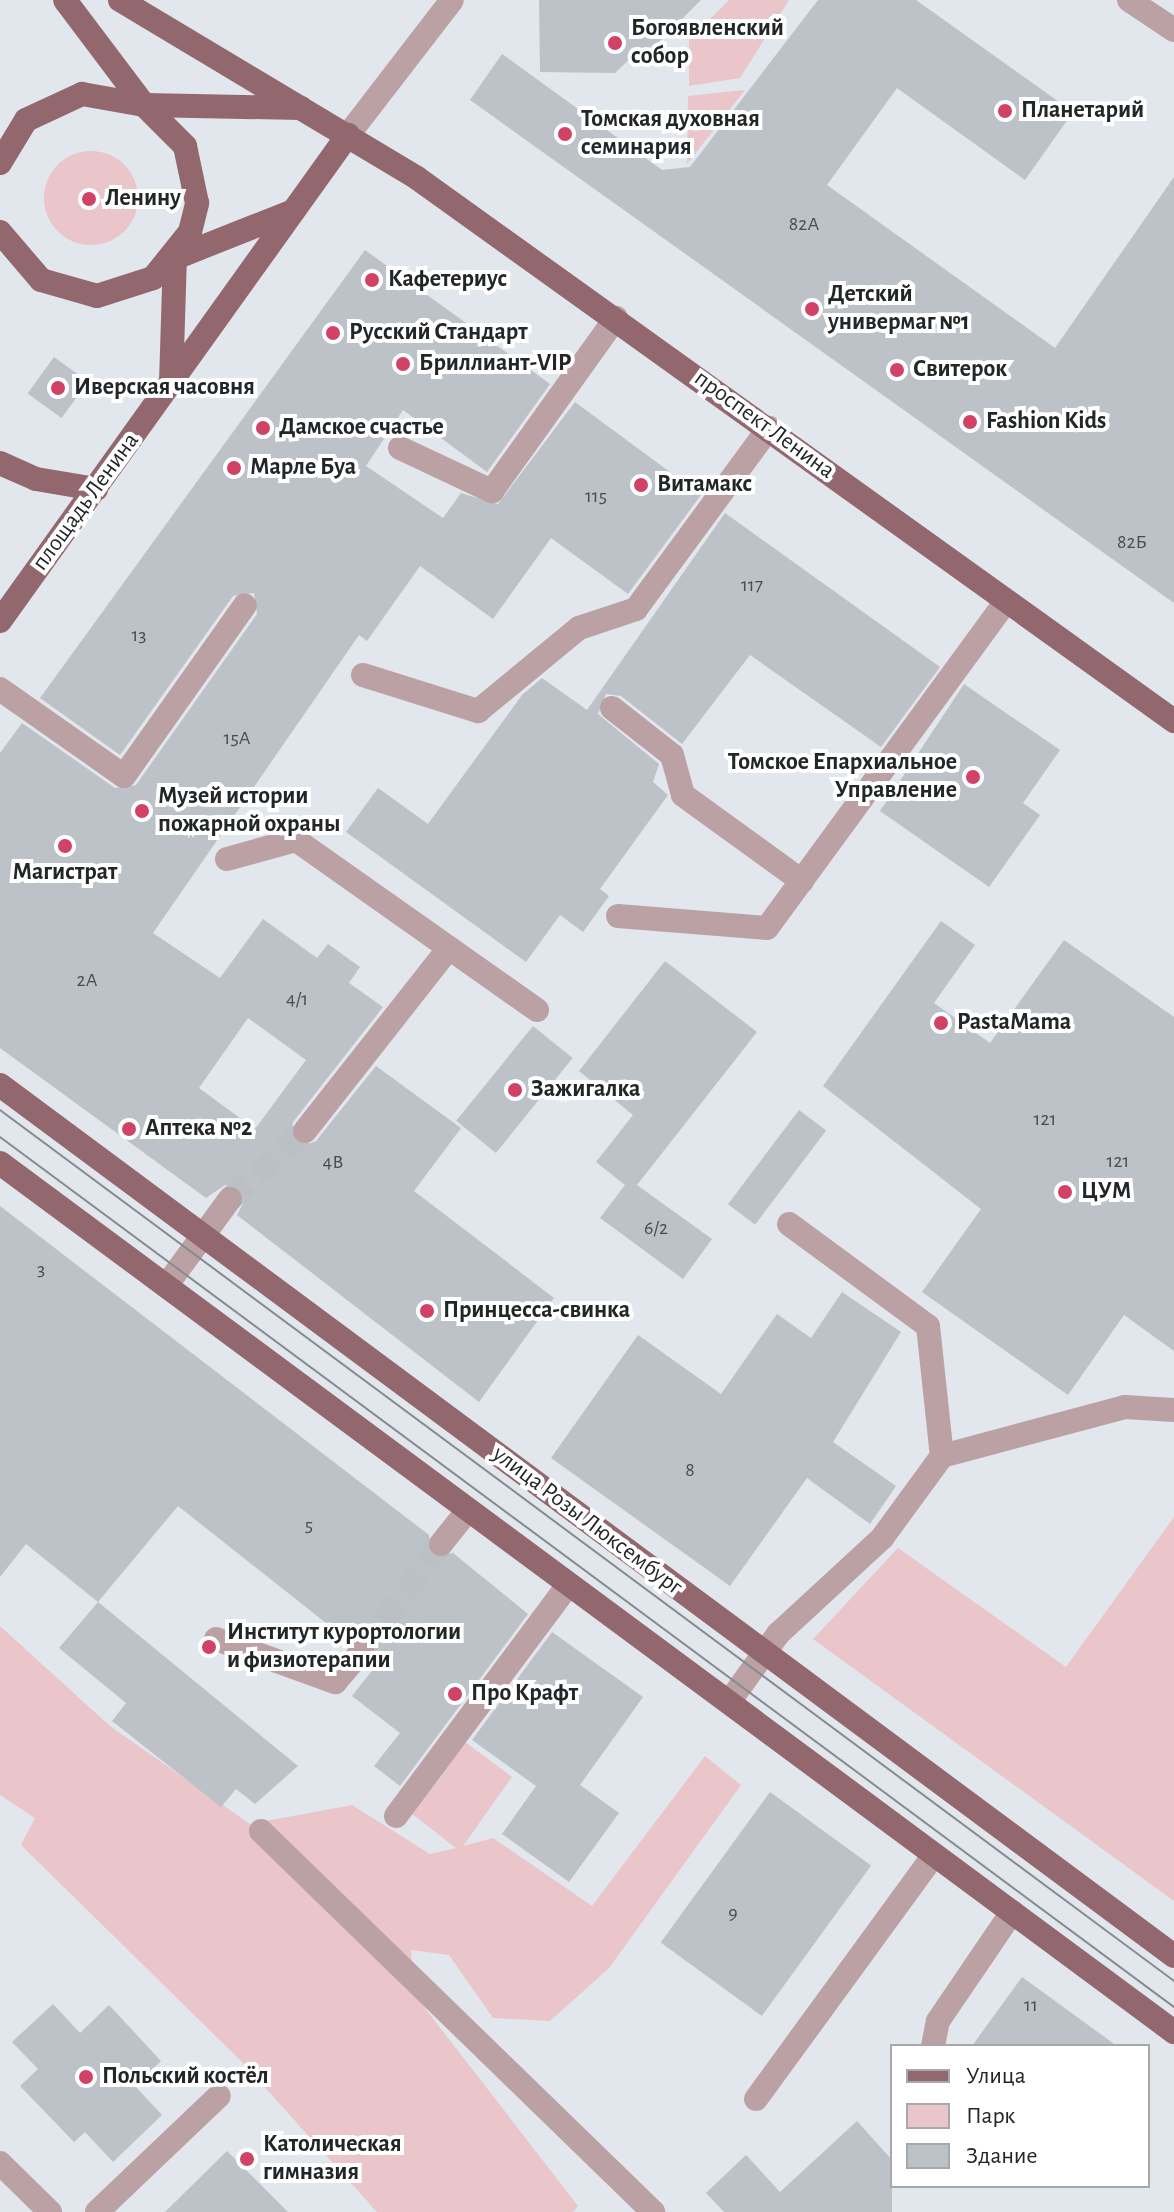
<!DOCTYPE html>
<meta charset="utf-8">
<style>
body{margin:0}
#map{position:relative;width:1174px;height:2212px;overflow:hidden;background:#e1e7ec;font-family:"Alegreya Sans",sans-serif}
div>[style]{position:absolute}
.green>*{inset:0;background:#eac5ca}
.round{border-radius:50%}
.building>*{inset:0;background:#bcc2c7;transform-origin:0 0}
.minor-tunnel>*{height:24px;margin-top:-12px;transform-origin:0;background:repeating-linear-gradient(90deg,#bbc0c5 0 24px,transparent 0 36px)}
.minor>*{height:24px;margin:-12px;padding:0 12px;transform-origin:12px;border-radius:12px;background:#bba1a4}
.major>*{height:24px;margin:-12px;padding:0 12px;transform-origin:12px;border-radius:12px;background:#93676e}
.tram>*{height:2px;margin:-1px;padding:0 1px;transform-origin:1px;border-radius:1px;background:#868b8e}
.dots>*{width:22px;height:22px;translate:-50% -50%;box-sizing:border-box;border:4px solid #fff;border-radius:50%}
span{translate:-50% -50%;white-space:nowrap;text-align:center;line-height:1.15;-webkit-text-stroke:8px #fff;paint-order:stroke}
.number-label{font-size:20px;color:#494d4f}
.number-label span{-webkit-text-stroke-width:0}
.poi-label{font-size:24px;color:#232627;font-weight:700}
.left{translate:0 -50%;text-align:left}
.right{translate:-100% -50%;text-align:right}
.street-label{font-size:24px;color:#232627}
.legend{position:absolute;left:890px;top:2044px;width:260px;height:144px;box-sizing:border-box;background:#fff;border:2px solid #a7a8a9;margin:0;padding:10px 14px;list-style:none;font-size:24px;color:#232627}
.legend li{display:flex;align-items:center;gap:16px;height:40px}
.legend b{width:40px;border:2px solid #a7a8a9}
</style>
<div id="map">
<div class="green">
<i style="clip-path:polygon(729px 0,789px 0,740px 78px,689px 86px,689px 40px)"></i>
<i style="clip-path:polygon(745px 90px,687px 164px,688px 96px)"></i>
<i class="round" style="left:44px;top:151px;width:94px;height:94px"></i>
<i style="clip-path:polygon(1174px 1517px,1174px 1901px,813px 1639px,898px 1548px,1066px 1667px)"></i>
<i style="clip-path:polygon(0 1626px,110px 1726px,250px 1824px,352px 1805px,430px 1854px,456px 1848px,412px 1814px,465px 1742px,512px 1777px,463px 1846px,493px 1838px,592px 1906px,705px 1756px,741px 1785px,609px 1968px,550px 2021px,493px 2018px,449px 1955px,411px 1950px,414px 1994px,578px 2206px,573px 2212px,377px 2212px,242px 2062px,21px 1845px,35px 1818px,0 1795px)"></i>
</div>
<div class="building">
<i style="clip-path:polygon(539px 0,701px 0,639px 62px,633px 56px,615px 73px,540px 72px)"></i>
<i style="clip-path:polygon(818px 0,916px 0,1073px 112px,1025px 180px,897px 88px,827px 185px,1055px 348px,1174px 177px,1174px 603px,470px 100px,502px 54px,662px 170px,690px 167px)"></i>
<i style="clip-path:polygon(evenodd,365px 250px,550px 384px,487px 472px,403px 410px,366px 466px,443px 518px,461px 493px,498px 504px,575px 402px,701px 495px,628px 594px,551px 538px,493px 619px,420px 566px,367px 641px,359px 635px,153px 933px,220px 978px,263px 919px,317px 958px,328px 944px,360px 967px,349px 983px,383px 1007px,293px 1122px,291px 1136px,302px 1146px,316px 1141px,376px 1066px,461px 1128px,414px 1191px,554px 1298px,479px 1402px,237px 1215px,245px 1200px,239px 1187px,225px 1185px,206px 1198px,0 1048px,0 753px,22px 723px,115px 788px,136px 785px,257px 614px,254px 593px,233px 596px,120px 755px,40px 698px,365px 250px,248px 1018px,306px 1060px,255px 1129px,199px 1088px,248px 1018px)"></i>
<i style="left:54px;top:357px;width:42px;height:45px;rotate:36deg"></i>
<i style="clip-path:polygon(725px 513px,940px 667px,881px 747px,750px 655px,682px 744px,621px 696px,606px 694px,598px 714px,659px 764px,653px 782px,668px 795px,600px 889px,609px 896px,583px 932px,560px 915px,526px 962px,346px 832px,378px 788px,428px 824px,522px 695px,542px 678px,587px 710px)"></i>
<i style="clip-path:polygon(964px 684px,1060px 750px,1023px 803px,1040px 815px,989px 887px,880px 811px)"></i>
<i style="clip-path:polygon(941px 921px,975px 945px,934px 1003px,990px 1043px,1064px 940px,1174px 1017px,1174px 1351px,1124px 1315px,1068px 1395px,922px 1292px,981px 1209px,823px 1086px)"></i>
<i style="clip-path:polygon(665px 961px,757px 1032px,637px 1185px,712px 1239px,683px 1279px,600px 1218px,625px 1185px,596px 1162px,633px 1115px,579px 1071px)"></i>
<i style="left:533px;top:1026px;width:51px;height:122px;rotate:39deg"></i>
<i style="left:799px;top:1110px;width:34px;height:118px;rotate:37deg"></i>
<i style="clip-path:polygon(0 1206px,429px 1535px,432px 1556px,453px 1553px,528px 1614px,400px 1786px,374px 1766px,400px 1733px,352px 1696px,378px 1663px,372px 1640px,350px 1642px,178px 1506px,98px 1602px,26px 1544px,0 1577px)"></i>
<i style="clip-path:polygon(842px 1292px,901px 1332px,833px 1442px,896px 1486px,870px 1524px,807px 1478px,730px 1586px,551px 1458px,638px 1335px,721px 1394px,777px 1314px,811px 1338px)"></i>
<i style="clip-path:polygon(98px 1602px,298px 1766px,255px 1804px,236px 1789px,221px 1807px,112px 1721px,126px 1703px,59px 1648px)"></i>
<i style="clip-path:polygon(552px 1632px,643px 1697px,580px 1785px,619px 1813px,569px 1882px,502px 1834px,536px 1786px,472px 1740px)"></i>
<i style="left:770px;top:1792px;width:125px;height:186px;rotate:36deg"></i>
<i style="clip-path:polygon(1022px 1977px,1117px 2046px,972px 2046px)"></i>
<i style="clip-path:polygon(53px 2004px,80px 2033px,109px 2005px,161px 2061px,135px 2086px,162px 2115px,113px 2162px,85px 2132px,74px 2142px,20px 2086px,38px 2069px,12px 2042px)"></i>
<i style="clip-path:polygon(857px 2121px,892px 2160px,892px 2212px,724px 2212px,706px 2193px,746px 2155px,780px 2192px)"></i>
<i style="clip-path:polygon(227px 2151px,288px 2212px,165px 2212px)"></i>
</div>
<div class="minor-tunnel">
<i style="left:230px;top:1199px;width:101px;rotate:-42.2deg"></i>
<i style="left:362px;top:1651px;width:133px;rotate:-53.6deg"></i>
</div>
<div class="minor">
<i style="left:1129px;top:0;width:54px;rotate:33.7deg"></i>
<i style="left:348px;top:135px;width:170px;rotate:-52.4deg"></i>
<i style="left:400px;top:448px;width:102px;rotate:25.1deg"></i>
<i style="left:492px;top:491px;width:213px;rotate:-54.4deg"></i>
<i style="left:363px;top:675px;width:121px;rotate:17.4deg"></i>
<i style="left:478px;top:711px;width:131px;rotate:-39.4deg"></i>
<i style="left:579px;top:628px;width:60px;rotate:-18.4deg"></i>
<i style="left:636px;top:609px;width:225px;rotate:-53.7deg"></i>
<i style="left:0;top:689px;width:151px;rotate:35.1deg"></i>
<i style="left:124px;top:776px;width:209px;rotate:-54.7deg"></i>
<i style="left:612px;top:708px;width:76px;rotate:38.1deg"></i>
<i style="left:672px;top:755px;width:41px;rotate:74.6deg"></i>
<i style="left:683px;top:795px;width:147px;rotate:35.9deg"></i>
<i style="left:227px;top:859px;width:72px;rotate:-15.4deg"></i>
<i style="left:296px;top:840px;width:295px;rotate:35.2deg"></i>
<i style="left:618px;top:916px;width:149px;rotate:4.6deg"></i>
<i style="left:767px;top:928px;width:405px;rotate:-53.8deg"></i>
<i style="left:305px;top:1131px;width:233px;rotate:-51.8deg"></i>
<i style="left:789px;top:1224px;width:172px;rotate:36.3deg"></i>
<i style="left:928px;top:1326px;width:131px;rotate:83.9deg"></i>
<i style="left:166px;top:1286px;width:108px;rotate:-53.7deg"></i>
<i style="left:441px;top:1544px;width:43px;rotate:-51.5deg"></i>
<i style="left:216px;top:1639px;width:127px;rotate:19.9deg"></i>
<i style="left:335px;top:1682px;width:41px;rotate:-48.9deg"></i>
<i style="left:729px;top:1702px;width:84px;rotate:-54.2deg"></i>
<i style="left:778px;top:1634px;width:142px;rotate:-42.7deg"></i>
<i style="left:882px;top:1538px;width:102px;rotate:-53.8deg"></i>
<i style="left:942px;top:1456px;width:189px;rotate:-15deg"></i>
<i style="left:1125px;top:1407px;width:49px;rotate:3.5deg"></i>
<i style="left:396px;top:1816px;width:289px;rotate:-53.3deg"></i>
<i style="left:261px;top:1831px;width:547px;rotate:44.18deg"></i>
<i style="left:933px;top:2046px;width:25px;rotate:-79deg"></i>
<i style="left:938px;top:2021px;width:132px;rotate:-55.8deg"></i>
<i style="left:756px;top:2099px;width:302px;rotate:-53.9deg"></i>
<i style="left:0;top:2163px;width:70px;rotate:44.4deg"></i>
<i style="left:97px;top:2212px;width:168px;rotate:-43.6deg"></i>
</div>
<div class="major">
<i style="left:120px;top:0;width:346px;rotate:30.9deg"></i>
<i style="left:417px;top:178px;width:932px;rotate:35.65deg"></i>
<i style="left:0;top:163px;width:50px;rotate:-58.8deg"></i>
<i style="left:26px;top:120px;width:62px;rotate:-24.9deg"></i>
<i style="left:82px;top:94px;width:63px;rotate:10.1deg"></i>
<i style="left:144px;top:105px;width:157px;rotate:1.1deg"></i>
<i style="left:0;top:232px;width:63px;rotate:49.5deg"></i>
<i style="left:41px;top:280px;width:58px;rotate:15.9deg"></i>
<i style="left:97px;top:296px;width:59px;rotate:-17.8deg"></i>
<i style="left:153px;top:278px;width:59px;rotate:-51.2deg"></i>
<i style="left:190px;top:232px;width:30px;rotate:-76deg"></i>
<i style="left:197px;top:203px;width:58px;rotate:-101.9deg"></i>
<i style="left:185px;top:146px;width:58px;rotate:-135deg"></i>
<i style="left:144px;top:105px;width:131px;rotate:-127deg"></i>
<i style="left:175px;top:258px;width:127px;rotate:-21.7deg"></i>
<i style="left:171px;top:383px;width:125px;rotate:-88.2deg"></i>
<i style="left:0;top:463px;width:39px;rotate:24deg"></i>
<i style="left:36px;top:479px;width:61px;rotate:9.5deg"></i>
<i style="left:0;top:621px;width:598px;rotate:-54.4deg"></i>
<i style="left:0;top:1085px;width:1462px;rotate:36.57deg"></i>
<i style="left:0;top:1163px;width:1461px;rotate:36.51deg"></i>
</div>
<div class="tram">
<i style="left:0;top:1110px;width:1462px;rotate:36.57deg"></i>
<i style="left:0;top:1137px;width:1461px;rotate:36.54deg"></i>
</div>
<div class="dots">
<i style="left:615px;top:43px;background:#d14267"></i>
<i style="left:1005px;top:111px;background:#d14267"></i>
<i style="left:565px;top:134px;background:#d14267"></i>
<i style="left:89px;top:199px;background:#d14267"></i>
<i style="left:372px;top:280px;background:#d14267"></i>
<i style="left:812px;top:309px;background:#d14267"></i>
<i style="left:333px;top:333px;background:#d14267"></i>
<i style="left:403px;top:364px;background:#d14267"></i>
<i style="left:897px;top:370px;background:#d14267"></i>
<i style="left:58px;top:388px;background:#d14267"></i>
<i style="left:970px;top:422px;background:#d14267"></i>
<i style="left:263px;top:428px;background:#d14267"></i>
<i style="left:234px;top:468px;background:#d14267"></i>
<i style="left:641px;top:485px;background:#d14267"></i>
<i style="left:973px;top:777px;background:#d14267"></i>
<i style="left:142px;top:811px;background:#d14267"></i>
<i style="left:65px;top:846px;background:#d14267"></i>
<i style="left:941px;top:1023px;background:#d14267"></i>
<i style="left:515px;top:1090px;background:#d14267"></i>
<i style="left:129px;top:1129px;background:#d14267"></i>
<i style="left:1065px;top:1192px;background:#d14267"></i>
<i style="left:427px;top:1311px;background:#d14267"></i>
<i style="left:209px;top:1647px;background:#d14267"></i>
<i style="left:455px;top:1694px;background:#d14267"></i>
<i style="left:86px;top:2077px;background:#d14267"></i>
<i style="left:247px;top:2159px;background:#d14267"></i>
</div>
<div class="number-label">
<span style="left:804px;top:224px">82А</span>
<span style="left:596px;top:496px">115</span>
<span style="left:1132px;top:542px">82Б</span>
<span style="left:752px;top:585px">117</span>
<span style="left:139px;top:635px">13</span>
<span style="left:237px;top:738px">15А</span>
<span style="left:87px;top:980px">2А</span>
<span style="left:297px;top:999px">4/1</span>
<span style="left:1045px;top:1119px">121</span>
<span style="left:1118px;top:1161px">121</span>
<span style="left:333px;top:1162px">4В</span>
<span style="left:656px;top:1228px">6/2</span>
<span style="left:41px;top:1269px">3</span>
<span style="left:690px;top:1470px">8</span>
<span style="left:309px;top:1525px">5</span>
<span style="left:733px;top:1913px">9</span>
<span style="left:1031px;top:2005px">11</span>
</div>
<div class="poi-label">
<span class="left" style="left:631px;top:43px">Богоявленский<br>собор</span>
<span class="left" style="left:1021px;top:111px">Планетарий</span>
<span class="left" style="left:581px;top:134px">Томская духовная<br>семинария</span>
<span class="left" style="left:105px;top:199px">Ленину</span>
<span class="left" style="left:388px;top:280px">Кафетериус</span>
<span class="left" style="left:828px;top:309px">Детский<br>универмаг №1</span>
<span class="left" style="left:349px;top:333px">Русский Стандарт</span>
<span class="left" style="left:419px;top:364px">Бриллиант-VIP</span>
<span class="left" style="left:913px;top:370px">Свитерок</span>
<span class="left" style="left:74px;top:388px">Иверская часовня</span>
<span class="left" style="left:986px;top:422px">Fashion Kids</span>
<span class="left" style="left:279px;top:428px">Дамское счастье</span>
<span class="left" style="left:250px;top:468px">Марле Буа</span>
<span class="left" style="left:657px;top:485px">Витамакс</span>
<span class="right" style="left:957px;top:777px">Томское Епархиальное<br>Управление</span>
<span class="left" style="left:158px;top:811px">Музей истории<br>пожарной охраны</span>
<span style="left:65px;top:873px">Магистрат</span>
<span class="left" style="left:957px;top:1023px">PastaMama</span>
<span class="left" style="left:531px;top:1090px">Зажигалка</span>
<span class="left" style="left:145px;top:1129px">Аптека №2</span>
<span class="left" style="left:1081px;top:1192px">ЦУМ</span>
<span class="left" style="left:443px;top:1311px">Принцесса-свинка</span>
<span class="left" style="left:227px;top:1647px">Институт курортологии<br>и физиотерапии</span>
<span class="left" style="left:471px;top:1694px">Про Крафт</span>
<span class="left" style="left:102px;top:2077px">Польский костёл</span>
<span class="left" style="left:263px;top:2159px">Католическая<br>гимназия</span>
</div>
<div class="street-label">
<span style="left:764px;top:425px;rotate:36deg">проспект Ленина</span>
<span style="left:86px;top:502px;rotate:-54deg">площадь Ленина</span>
<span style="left:587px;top:1521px;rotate:37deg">улица Розы Люксембург</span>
</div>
<ul class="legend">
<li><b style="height:10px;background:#93676e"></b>Улица</li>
<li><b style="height:22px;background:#eac5ca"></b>Парк</li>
<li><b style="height:22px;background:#bcc2c7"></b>Здание</li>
</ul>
</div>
